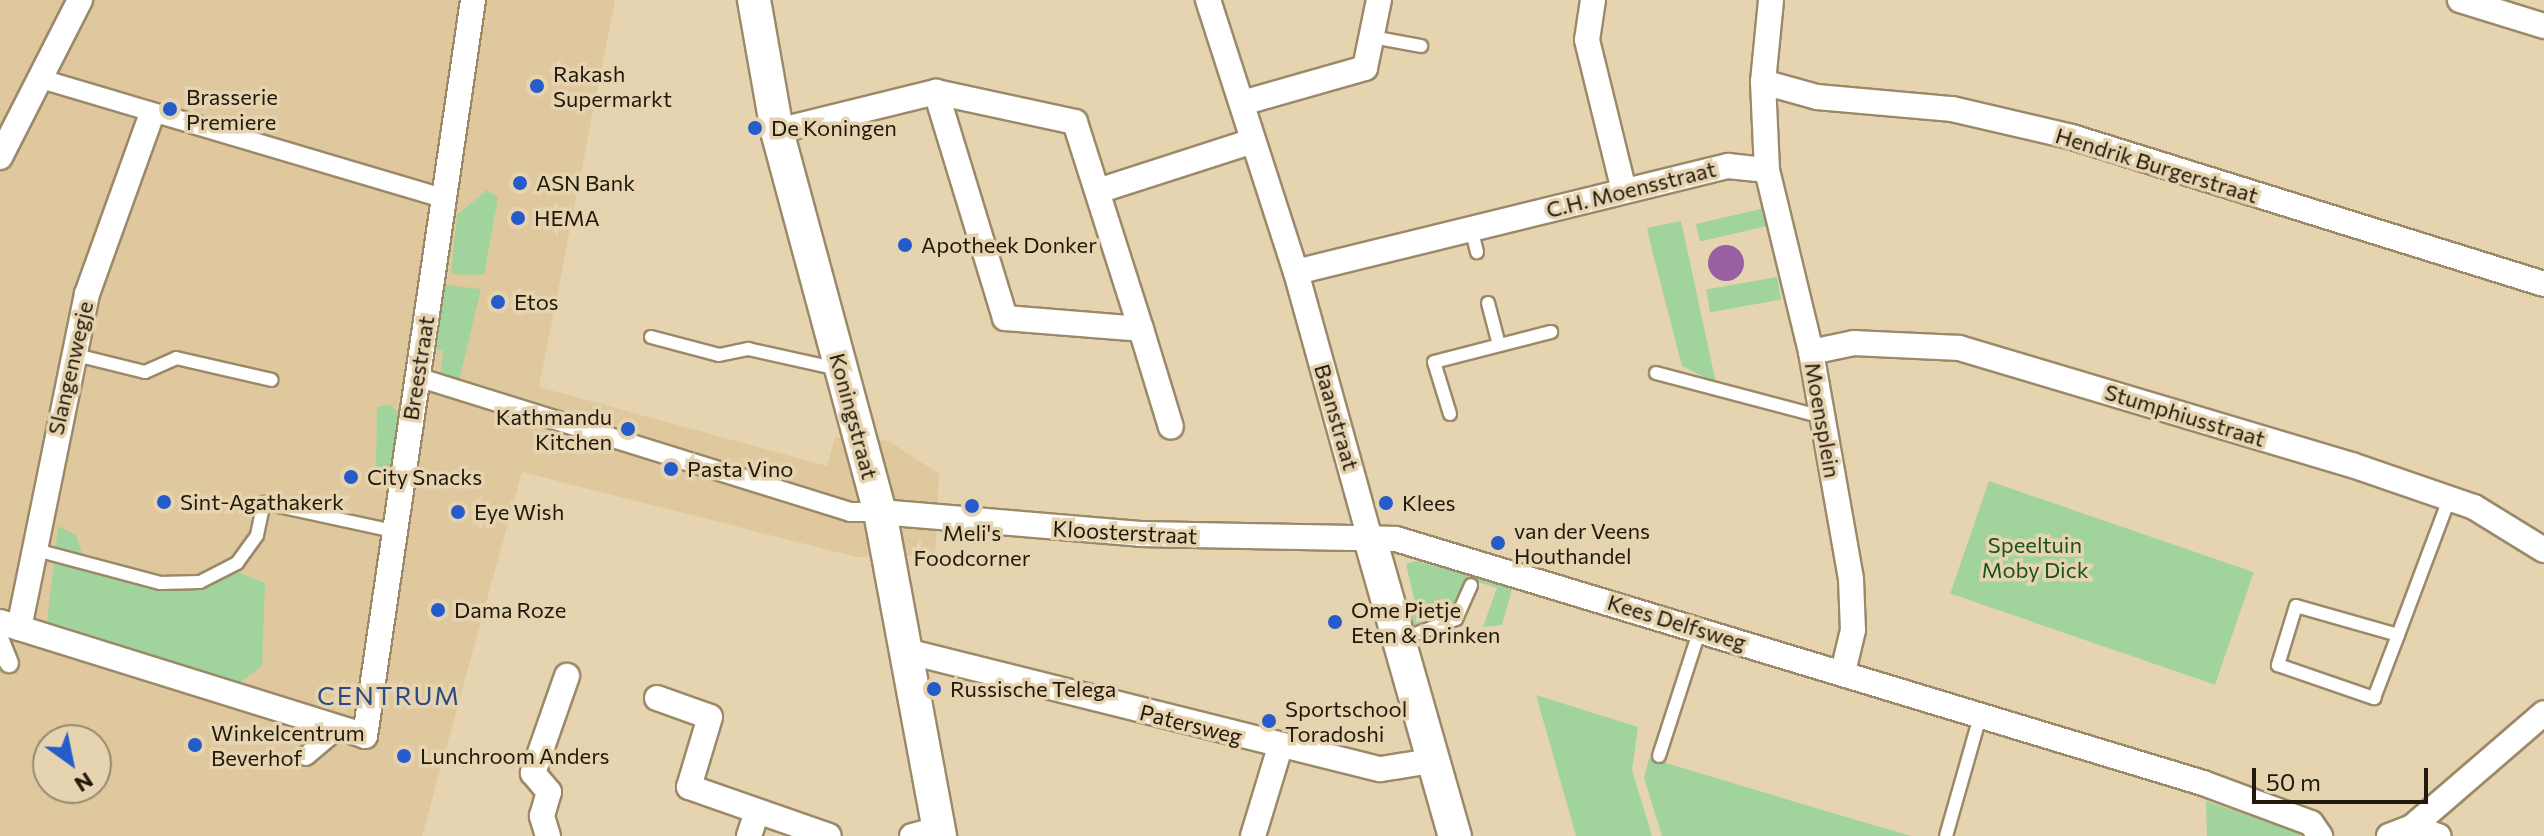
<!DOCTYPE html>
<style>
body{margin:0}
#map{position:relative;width:2544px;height:836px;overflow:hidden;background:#e6d3b0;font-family:Commissioner,sans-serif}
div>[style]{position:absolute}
.built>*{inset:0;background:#dfc89e}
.green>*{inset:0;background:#a1d49c;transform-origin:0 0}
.water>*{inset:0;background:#9860a0}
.round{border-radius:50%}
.roads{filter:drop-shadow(2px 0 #9b8968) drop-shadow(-2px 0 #9b8968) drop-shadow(0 2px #9b8968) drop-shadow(0 -2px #9b8968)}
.service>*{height:12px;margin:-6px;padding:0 6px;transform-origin:6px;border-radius:6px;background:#fff}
.pedestrian>*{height:18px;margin:-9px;padding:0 9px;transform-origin:9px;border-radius:9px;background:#fff}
.minor>*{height:24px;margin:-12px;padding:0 12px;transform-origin:12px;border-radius:12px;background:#fff}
.tertiary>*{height:32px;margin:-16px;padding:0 16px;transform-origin:16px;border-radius:16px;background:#fff}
.dots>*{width:22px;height:22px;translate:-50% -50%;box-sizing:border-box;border:4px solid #e6d3b0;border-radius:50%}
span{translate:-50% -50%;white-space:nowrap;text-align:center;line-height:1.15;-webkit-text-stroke:7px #e6d3b0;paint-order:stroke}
.poi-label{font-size:22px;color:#20190c}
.left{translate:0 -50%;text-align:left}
.right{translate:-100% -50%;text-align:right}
.street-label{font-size:22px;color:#20190c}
.park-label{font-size:22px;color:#185514}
.quarter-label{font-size:26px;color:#2d4a82;letter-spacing:2px}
.north{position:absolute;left:32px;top:724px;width:80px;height:80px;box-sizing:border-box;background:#e6d3b0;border:2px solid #97896e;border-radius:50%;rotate:147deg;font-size:22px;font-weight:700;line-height:32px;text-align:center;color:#20190c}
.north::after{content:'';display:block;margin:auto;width:28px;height:36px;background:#255cc9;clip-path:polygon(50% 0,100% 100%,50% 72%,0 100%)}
.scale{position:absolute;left:2252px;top:768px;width:176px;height:36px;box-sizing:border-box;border:4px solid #20190c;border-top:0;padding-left:10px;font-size:24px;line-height:28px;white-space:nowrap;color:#20190c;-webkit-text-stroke:6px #e6d3b0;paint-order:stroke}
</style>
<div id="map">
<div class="built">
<i style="clip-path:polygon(evenodd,0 0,615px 0,539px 387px,827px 466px,835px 437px,889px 441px,939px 474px,935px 555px,857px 557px,522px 472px,422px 836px,0 836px,0 0,48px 740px,96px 740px,96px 788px,48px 788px,48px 740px)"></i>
</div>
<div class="green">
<i style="clip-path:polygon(487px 190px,498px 198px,484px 275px,451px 274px,457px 215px)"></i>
<i style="left:1765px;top:208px;width:18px;height:71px;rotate:77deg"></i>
<i style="clip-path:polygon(1681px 221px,1716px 383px,1682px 366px,1652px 250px,1647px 228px)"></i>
<i style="left:1777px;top:277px;width:23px;height:72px;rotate:80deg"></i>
<i style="clip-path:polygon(445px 285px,481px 289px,458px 385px,440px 376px,443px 351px,436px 349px)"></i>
<i style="clip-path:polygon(390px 404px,400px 415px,396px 468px,376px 469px,377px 407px)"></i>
<i style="left:1989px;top:481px;width:280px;height:119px;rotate:19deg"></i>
<i style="clip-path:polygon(58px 526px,76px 535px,86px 566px,158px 588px,204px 588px,232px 570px,265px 583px,262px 666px,238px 684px,47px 622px)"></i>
<i style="clip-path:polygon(1416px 561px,1513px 586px,1502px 625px,1483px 627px,1497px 588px,1466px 578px,1448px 615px,1413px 625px,1404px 610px,1416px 607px,1406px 564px)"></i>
<i style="clip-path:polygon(1536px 695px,1638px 727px,1632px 770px,1652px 836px,1576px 836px)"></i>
<i style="clip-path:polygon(1649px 758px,1829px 812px,1911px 836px,1662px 836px,1644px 778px)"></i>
<i style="clip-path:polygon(2206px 801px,2300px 833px,2300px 836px,2207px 836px)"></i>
</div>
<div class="water">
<i class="round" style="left:1708px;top:245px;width:36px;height:36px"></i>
</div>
<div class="roads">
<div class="service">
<i style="left:1372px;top:37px;width:50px;rotate:10.4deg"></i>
<i style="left:1471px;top:228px;width:25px;rotate:76deg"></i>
<i style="left:1488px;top:303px;width:43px;rotate:75.3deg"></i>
<i style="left:651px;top:337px;width:70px;rotate:14.8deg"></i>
<i style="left:719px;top:355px;width:30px;rotate:-12deg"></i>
<i style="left:748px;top:349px;width:92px;rotate:12.5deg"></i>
<i style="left:72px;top:354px;width:75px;rotate:13.9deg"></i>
<i style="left:145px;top:372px;width:34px;rotate:-24deg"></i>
<i style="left:176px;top:358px;width:98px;rotate:12.9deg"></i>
<i style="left:1656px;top:373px;width:173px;rotate:14.8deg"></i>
<i style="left:1450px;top:414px;width:54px;rotate:-107.1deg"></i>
<i style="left:1434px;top:362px;width:121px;rotate:-14.4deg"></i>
<i style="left:40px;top:551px;width:124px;rotate:14.9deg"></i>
<i style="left:160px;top:583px;width:40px;rotate:-1.4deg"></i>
<i style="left:200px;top:582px;width:42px;rotate:-27.2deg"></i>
<i style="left:237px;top:563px;width:34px;rotate:-54deg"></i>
<i style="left:257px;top:535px;width:33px;rotate:-78deg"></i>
<i style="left:264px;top:503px;width:133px;rotate:12.2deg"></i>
<i style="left:2398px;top:635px;width:106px;rotate:-164.1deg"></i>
<i style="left:2296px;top:606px;width:62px;rotate:107deg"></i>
<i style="left:2278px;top:665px;width:102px;rotate:19deg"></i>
<i style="left:2374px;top:698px;width:67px;rotate:-69.1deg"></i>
<i style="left:2398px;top:635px;width:145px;rotate:-69.4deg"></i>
<i style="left:1399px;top:640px;width:61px;rotate:-20.2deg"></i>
<i style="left:1456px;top:619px;width:37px;rotate:-66deg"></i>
<i style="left:1659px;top:756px;width:133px;rotate:-72.1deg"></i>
<i style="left:1946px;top:836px;width:124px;rotate:-74.1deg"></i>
</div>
<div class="pedestrian">
<i style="left:41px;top:79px;width:420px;rotate:16.5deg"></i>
<i style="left:417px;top:377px;width:454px;rotate:17.3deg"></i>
<i style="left:850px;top:512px;width:30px"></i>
<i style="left:0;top:641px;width:24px;rotate:68deg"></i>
<i style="left:306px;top:756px;width:43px;rotate:-40.3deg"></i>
</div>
<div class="minor">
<i style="left:1208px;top:0;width:286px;rotate:72.1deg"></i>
<i style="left:1296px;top:272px;width:280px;rotate:74.5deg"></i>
<i style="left:1593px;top:0;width:40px;rotate:98.5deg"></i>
<i style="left:1587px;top:40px;width:155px;rotate:76.2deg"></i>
<i style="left:2460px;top:0;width:88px;rotate:17.2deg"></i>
<i style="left:1763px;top:82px;width:56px;rotate:15.5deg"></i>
<i style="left:1817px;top:97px;width:136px;rotate:5.1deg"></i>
<i style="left:1952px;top:109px;width:123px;rotate:13.1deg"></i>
<i style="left:2072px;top:137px;width:494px;rotate:17.3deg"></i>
<i style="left:1242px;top:103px;width:128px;rotate:-15.9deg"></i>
<i style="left:1365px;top:68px;width:69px;rotate:-78.4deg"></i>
<i style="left:777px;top:131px;width:164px;rotate:-13.8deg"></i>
<i style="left:936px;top:92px;width:236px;rotate:73deg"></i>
<i style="left:1005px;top:318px;width:136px;rotate:4.6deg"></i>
<i style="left:1141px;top:329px;width:217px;rotate:-107.7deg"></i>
<i style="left:1075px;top:122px;width:142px;rotate:-167.8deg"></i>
<i style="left:0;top:157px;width:176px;rotate:-63deg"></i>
<i style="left:1767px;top:170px;width:187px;rotate:76.4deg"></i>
<i style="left:1811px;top:352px;width:230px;rotate:80deg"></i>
<i style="left:1851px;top:579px;width:51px;rotate:87.8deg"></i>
<i style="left:1853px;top:630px;width:43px;rotate:103.4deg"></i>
<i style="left:1098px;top:191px;width:163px;rotate:-17.9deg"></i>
<i style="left:1296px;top:272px;width:445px;rotate:-13.8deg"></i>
<i style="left:1728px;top:166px;width:39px;rotate:6deg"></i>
<i style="left:1767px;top:170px;width:88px;rotate:-92.6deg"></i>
<i style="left:1763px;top:82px;width:82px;rotate:-84.4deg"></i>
<i style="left:1141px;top:329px;width:102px;rotate:73deg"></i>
<i style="left:1811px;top:352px;width:44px;rotate:-11.8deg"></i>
<i style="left:1854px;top:343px;width:105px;rotate:2.7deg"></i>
<i style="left:1959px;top:348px;width:410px;rotate:16.6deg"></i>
<i style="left:2352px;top:465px;width:129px;rotate:19deg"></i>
<i style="left:2474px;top:507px;width:82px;rotate:31.6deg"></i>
<i style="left:880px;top:512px;width:261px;rotate:4.8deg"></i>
<i style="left:1140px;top:534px;width:256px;rotate:1.1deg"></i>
<i style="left:1396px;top:539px;width:843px;rotate:16.82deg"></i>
<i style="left:2203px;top:783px;width:115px;rotate:20.3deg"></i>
<i style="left:2311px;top:823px;width:16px;rotate:55deg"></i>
<i style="left:0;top:622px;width:382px;rotate:17.3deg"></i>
<i style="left:365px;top:736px;width:744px;rotate:-81.65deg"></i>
<i style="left:19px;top:628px;width:341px;rotate:-78.5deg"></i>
<i style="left:87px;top:294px;width:189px;rotate:-70.2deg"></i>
<i style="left:906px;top:651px;width:489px;rotate:14deg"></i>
<i style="left:1381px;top:769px;width:51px;rotate:-9.1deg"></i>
<i style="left:657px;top:698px;width:56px;rotate:19.7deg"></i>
<i style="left:710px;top:717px;width:73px;rotate:106.7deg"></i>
<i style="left:689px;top:787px;width:148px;rotate:19.3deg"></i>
<i style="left:2412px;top:827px;width:28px;rotate:19deg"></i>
<i style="left:548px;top:836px;width:21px;rotate:-107deg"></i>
<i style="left:542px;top:816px;width:25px;rotate:-74deg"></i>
<i style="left:549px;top:792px;width:25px;rotate:-130deg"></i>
<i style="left:533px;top:773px;width:103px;rotate:-70.7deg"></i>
<i style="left:749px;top:836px;width:25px;rotate:-72deg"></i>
<i style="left:912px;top:836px;width:27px;rotate:-15deg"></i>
<i style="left:1253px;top:836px;width:93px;rotate:-73.1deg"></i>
<i style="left:2389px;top:836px;width:25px;rotate:-21deg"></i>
<i style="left:2412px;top:827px;width:174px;rotate:-40.8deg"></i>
</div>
<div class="tertiary">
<i style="left:754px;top:0;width:133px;rotate:80deg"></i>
<i style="left:777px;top:131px;width:395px;rotate:74.9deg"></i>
<i style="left:880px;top:512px;width:330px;rotate:79.5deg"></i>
<i style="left:1371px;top:542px;width:306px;rotate:74.1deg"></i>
</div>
</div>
<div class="dots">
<i style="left:537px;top:86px;background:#255cc9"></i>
<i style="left:170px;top:109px;background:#255cc9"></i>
<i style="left:755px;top:128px;background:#255cc9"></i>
<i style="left:520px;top:183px;background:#255cc9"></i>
<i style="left:518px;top:218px;background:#255cc9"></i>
<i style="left:905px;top:245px;background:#255cc9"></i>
<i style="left:498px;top:302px;background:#255cc9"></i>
<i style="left:628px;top:429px;background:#255cc9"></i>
<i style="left:671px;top:469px;background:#255cc9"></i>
<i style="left:351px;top:477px;background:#255cc9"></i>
<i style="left:164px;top:502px;background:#255cc9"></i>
<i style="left:1386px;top:503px;background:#255cc9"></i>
<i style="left:972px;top:506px;background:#255cc9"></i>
<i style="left:458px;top:512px;background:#255cc9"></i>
<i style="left:1498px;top:543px;background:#255cc9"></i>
<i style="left:438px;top:610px;background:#255cc9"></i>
<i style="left:1335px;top:622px;background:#255cc9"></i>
<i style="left:934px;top:689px;background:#255cc9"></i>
<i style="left:1269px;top:721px;background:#255cc9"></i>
<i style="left:195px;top:745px;background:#255cc9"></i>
<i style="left:404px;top:756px;background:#255cc9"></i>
</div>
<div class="poi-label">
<span class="left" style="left:553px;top:86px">Rakash<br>Supermarkt</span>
<span class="left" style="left:186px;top:109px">Brasserie<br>Premiere</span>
<span class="left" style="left:771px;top:128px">De Koningen</span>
<span class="left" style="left:536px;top:183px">ASN Bank</span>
<span class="left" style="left:534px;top:218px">HEMA</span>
<span class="left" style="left:921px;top:245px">Apotheek Donker</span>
<span class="left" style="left:514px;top:302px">Etos</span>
<span class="right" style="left:612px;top:429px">Kathmandu<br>Kitchen</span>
<span class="left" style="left:687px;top:469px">Pasta Vino</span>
<span class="left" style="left:367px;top:477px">City Snacks</span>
<span class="left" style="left:180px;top:502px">Sint-Agathakerk</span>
<span class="left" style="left:1402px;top:503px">Klees</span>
<span class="left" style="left:474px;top:512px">Eye Wish</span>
<span class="left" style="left:1514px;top:543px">van der Veens<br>Houthandel</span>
<span style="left:972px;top:545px">Meli's<br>Foodcorner</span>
<span class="left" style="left:1351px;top:622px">Ome Pietje<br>Eten &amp; Drinken</span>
<span class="left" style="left:454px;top:610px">Dama Roze</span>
<span class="left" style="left:950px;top:689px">Russische Telega</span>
<span class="left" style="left:1285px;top:721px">Sportschool<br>Toradoshi</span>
<span class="left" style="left:211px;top:745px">Winkelcentrum<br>Beverhof</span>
<span class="left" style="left:420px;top:756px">Lunchroom Anders</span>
</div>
<div class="street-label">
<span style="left:2157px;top:165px;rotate:17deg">Hendrik Burgerstraat</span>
<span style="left:1631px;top:189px;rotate:-14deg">C.H. Moensstraat</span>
<span style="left:70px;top:368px;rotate:-77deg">Slangenwegje</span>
<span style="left:418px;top:368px;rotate:-81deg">Breestraat</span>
<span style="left:2185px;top:415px;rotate:17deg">Stumphiusstraat</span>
<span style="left:854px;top:416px;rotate:75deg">Koningstraat</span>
<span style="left:1337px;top:417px;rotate:74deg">Baanstraat</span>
<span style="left:1823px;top:420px;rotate:80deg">Moensplein</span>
<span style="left:1125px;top:532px;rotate:3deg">Kloosterstraat</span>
<span style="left:1677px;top:622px;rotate:17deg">Kees Delfsweg</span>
<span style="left:1191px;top:724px;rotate:14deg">Patersweg</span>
</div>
<div class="park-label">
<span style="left:2035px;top:557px">Speeltuin<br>Moby Dick</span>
</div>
<div class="quarter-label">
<span style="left:389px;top:695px">CENTRUM</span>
</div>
<div class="north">N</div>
<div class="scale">50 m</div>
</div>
